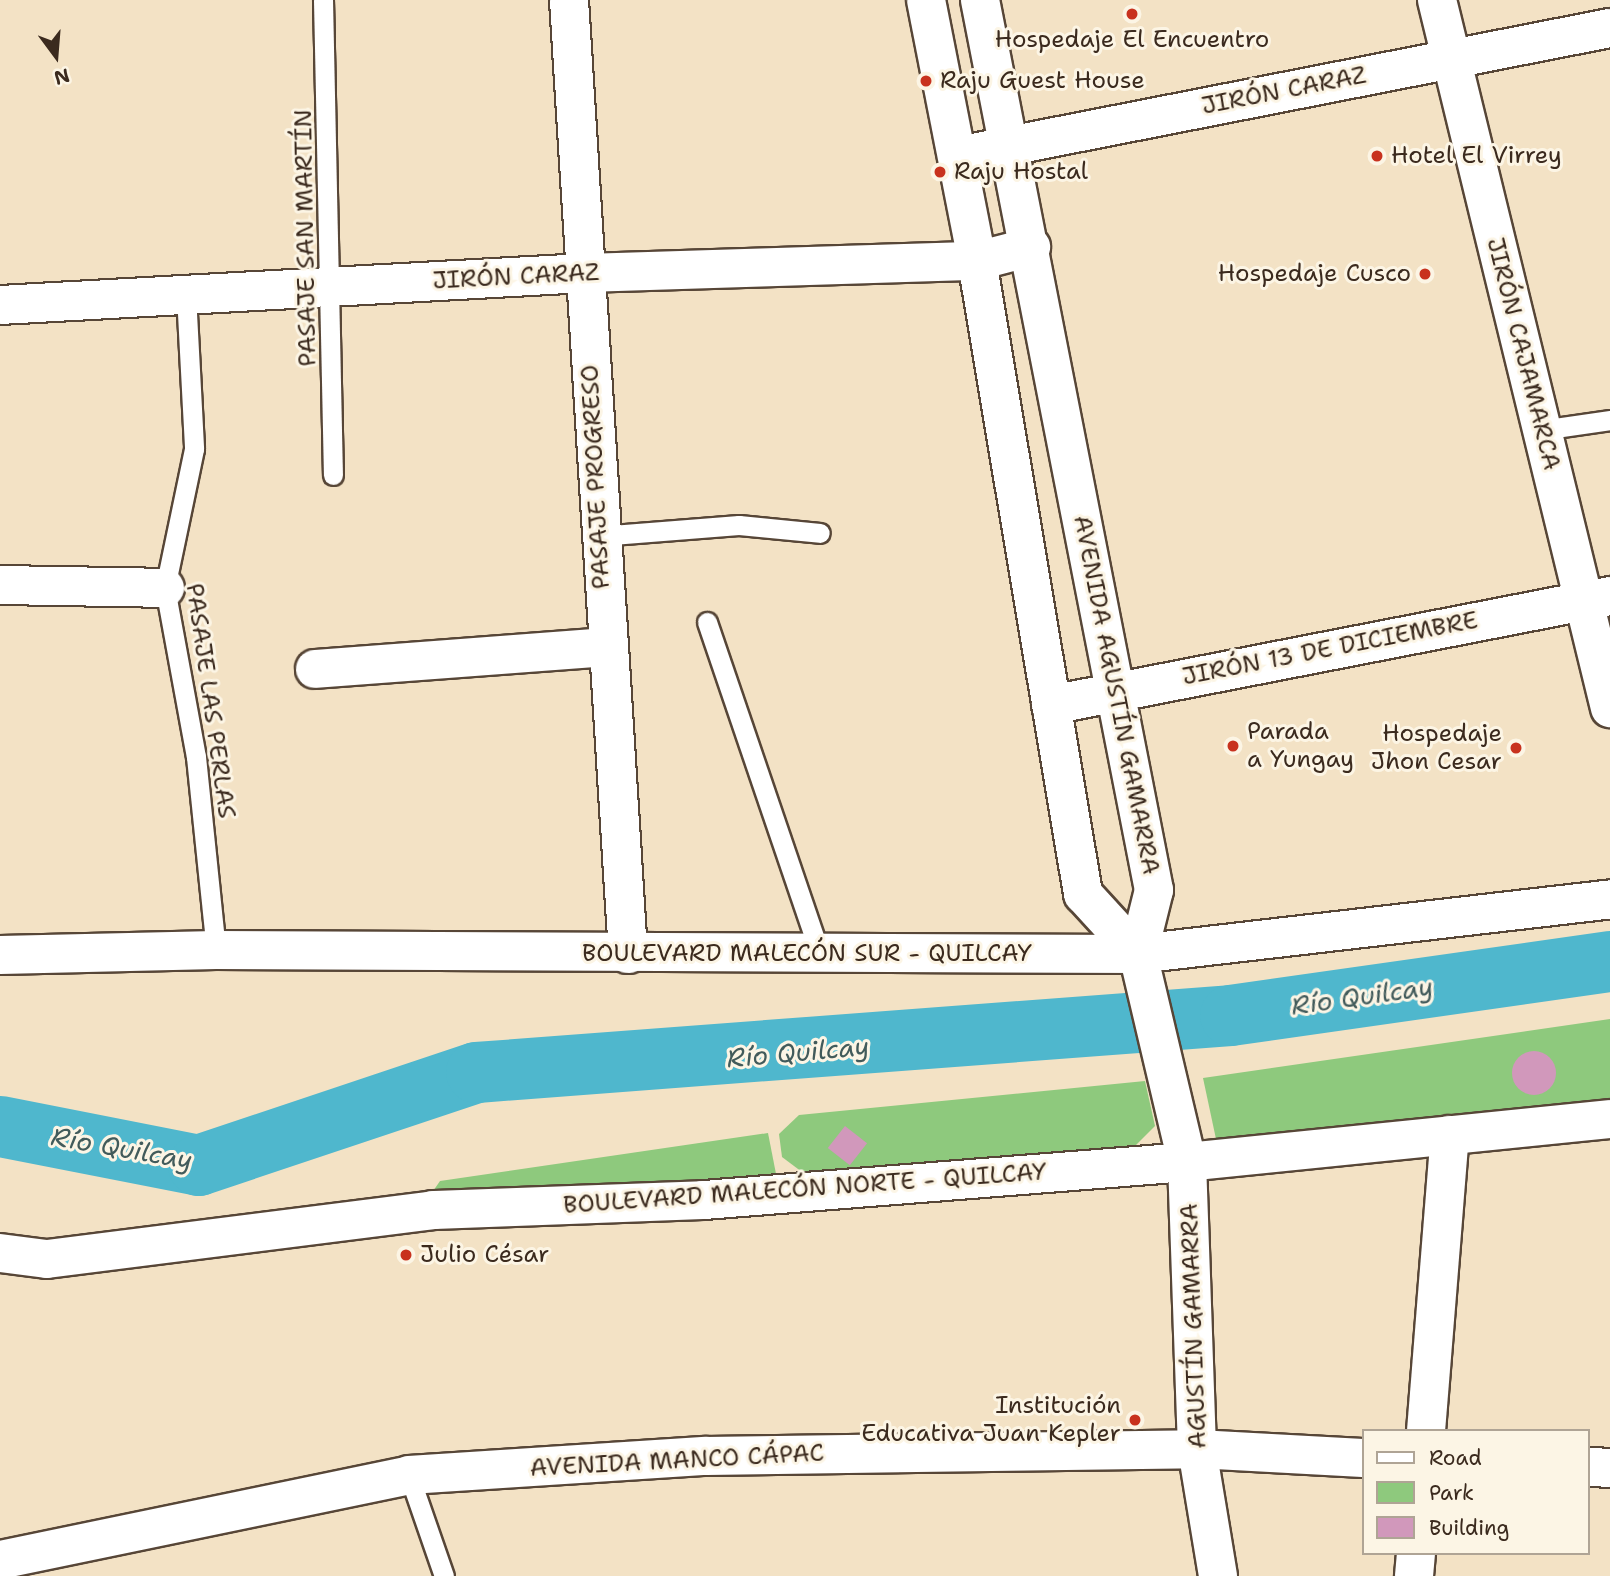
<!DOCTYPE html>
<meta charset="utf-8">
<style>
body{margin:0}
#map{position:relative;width:1610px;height:1576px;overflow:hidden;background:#f3e2c5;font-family:"Shantell Sans",sans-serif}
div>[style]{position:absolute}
.green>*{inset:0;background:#8ec97d}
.river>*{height:61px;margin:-30.5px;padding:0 30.5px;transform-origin:30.5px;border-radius:30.5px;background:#4fb7cd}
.building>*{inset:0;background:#d198bb;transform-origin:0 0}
.round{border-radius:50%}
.roads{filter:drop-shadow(2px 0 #574637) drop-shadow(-2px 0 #574637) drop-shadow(0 2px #574637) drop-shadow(0 -2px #574637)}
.lane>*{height:19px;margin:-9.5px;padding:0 9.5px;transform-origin:9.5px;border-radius:9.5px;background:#fff}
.street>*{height:38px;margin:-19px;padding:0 19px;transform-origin:19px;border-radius:19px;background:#fff}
.secondary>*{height:38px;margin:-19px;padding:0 19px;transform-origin:19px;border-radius:19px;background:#fff}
.dots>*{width:19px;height:19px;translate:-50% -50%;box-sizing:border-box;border:4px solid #fcf5e5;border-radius:50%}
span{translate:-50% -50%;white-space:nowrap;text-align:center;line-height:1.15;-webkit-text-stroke:6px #fcf5e5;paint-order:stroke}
.poi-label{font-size:24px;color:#3b2a1e}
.left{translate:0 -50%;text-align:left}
.right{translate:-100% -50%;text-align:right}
.street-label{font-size:24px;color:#3b2a1e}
.water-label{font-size:26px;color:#425b5b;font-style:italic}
.legend{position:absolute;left:1362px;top:1429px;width:228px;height:126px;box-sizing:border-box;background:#fcf5e5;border:2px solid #afa495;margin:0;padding:9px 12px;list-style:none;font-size:21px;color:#3b2a1e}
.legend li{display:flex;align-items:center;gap:14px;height:35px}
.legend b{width:35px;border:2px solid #afa495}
.north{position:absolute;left:21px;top:21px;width:70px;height:70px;-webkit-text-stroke:5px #fcf5e5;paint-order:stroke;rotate:164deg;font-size:19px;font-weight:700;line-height:28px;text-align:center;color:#3b2a1e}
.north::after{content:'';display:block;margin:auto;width:24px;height:32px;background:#3b2a1e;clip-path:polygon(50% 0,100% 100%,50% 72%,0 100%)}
</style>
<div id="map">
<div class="green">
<i style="clip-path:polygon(1610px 1019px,1610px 1100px,1216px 1139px,1203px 1078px)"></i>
<i style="clip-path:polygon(1145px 1081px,1155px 1126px,1134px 1147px,806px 1175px,782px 1157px,779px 1134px,799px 1115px)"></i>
<i style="clip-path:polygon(768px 1133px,777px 1179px,429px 1197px,440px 1181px)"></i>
</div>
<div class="river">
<i style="left:0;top:1126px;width:202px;rotate:11.1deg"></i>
<i style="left:198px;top:1165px;width:293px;rotate:-18.5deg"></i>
<i style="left:476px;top:1072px;width:756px;rotate:-4.32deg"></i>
<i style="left:1230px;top:1015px;width:384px;rotate:-8.1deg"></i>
</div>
<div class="building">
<i class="round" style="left:1512px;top:1051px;width:44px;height:44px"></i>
<i style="left:845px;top:1126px;width:28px;height:28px;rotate:38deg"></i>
</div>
<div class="roads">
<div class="lane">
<i style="left:323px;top:0;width:475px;rotate:88.8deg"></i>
<i style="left:186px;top:294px;width:155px;rotate:87deg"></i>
<i style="left:194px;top:449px;width:142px;rotate:101.8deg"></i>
<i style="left:165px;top:588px;width:172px;rotate:79.6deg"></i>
<i style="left:196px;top:757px;width:194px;rotate:84.1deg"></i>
<i style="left:1541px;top:430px;width:70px;rotate:-8.2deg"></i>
<i style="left:599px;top:536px;width:140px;rotate:-4.5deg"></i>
<i style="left:739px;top:525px;width:81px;rotate:5.6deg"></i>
<i style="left:707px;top:622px;width:351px;rotate:71.2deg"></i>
<i style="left:409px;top:1475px;width:107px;rotate:70.9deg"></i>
</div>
<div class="street">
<i style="left:569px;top:0;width:956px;rotate:86.46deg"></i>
<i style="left:1437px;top:0;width:729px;rotate:76.27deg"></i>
<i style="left:958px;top:156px;width:664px;rotate:-11.11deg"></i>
<i style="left:0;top:305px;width:586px;rotate:-3.13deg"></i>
<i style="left:585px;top:273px;width:392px;rotate:-1.8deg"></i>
<i style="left:977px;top:261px;width:56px;rotate:-14.5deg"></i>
<i style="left:0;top:585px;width:165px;rotate:1deg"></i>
<i style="left:315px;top:669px;width:291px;rotate:-4.3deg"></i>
<i style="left:1051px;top:705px;width:570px;rotate:-11.03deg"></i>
<i style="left:0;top:955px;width:216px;rotate:-1.3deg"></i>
<i style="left:216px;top:950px;width:922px;rotate:0.25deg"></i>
<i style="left:1138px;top:954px;width:475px;rotate:-6.6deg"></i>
<i style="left:0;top:1253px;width:47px;rotate:7.3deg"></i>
<i style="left:47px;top:1259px;width:389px;rotate:-7.2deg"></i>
<i style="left:433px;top:1210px;width:271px;rotate:-2.1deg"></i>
<i style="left:704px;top:1200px;width:484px;rotate:-4.5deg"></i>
<i style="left:1187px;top:1162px;width:425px;rotate:-5.8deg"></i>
<i style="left:1426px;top:1431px;width:297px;rotate:-85.4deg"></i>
<i style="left:1587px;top:1467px;width:23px;rotate:2deg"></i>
<i style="left:0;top:1560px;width:418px;rotate:-11.7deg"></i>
<i style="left:409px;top:1475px;width:298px;rotate:-3.7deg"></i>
<i style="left:706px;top:1456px;width:491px;rotate:-0.8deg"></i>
<i style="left:1197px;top:1449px;width:166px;rotate:3.1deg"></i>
<i style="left:1414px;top:1576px;width:23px;rotate:-85deg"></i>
</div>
<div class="secondary">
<i style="left:926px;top:0;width:266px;rotate:78.9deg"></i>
<i style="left:977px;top:261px;width:642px;rotate:80.49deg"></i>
<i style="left:1083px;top:894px;width:81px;rotate:47.5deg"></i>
<i style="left:1138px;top:954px;width:214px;rotate:76.7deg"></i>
<i style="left:1187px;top:1162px;width:287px;rotate:88deg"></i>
<i style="left:1197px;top:1449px;width:129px;rotate:80.6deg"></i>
<i style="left:980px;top:0;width:907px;rotate:78.94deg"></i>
<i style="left:1154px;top:890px;width:66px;rotate:104deg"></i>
</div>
</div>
<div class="dots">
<i style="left:1132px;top:14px;background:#c8321e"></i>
<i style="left:926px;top:81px;background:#c8321e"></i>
<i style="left:1377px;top:156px;background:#c8321e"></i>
<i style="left:940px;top:172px;background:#c8321e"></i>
<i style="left:1425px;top:274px;background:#c8321e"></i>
<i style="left:1233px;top:746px;background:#c8321e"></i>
<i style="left:1516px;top:748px;background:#c8321e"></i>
<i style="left:406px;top:1255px;background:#c8321e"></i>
<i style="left:1135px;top:1420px;background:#c8321e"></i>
</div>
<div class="poi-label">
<span style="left:1132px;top:40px">Hospedaje El Encuentro</span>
<span class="left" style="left:940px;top:81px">Raju Guest House</span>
<span class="left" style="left:1391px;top:156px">Hotel El Virrey</span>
<span class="left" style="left:954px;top:172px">Raju Hostal</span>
<span class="right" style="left:1411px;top:274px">Hospedaje Cusco</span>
<span class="left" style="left:1247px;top:746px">Parada<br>a Yungay</span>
<span class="right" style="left:1502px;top:748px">Hospedaje<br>Jhon Cesar</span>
<span class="left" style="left:420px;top:1255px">Julio César</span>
<span class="right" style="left:1121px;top:1420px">Institución<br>Educativa Juan Kepler</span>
</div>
<div class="street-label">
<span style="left:1284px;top:91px;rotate:-11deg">JIRÓN CARAZ</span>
<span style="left:306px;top:238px;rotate:-91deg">PASAJE SAN MARTÍN</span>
<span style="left:516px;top:277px;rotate:-3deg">JIRÓN CARAZ</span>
<span style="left:1523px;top:354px;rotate:76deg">JIRÓN CAJAMARCA</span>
<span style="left:596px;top:477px;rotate:-93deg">PASAJE PROGRESO</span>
<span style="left:1330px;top:649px;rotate:-11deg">JIRÓN 13 DE DICIEMBRE</span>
<span style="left:1116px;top:695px;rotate:79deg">AVENIDA AGUSTÍN GAMARRA</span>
<span style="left:210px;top:701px;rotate:82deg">PASAJE LAS PERLAS</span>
<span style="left:807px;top:954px">BOULEVARD MALECÓN SUR - QUILCAY</span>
<span style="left:805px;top:1189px;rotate:-4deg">BOULEVARD MALECÓN NORTE - QUILCAY</span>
<span style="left:1194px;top:1326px;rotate:-92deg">AGUSTÍN GAMARRA</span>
<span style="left:677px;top:1461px;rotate:-3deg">AVENIDA MANCO CÁPAC</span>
</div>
<div class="water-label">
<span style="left:1362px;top:996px;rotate:-8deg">Río Quilcay</span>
<span style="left:798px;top:1052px;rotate:-5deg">Río Quilcay</span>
<span style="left:122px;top:1148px;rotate:10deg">Río Quilcay</span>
</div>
<ul class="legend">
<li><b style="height:9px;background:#fff"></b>Road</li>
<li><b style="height:19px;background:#8ec97d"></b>Park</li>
<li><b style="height:19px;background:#d198bb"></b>Building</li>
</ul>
<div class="north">N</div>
</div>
